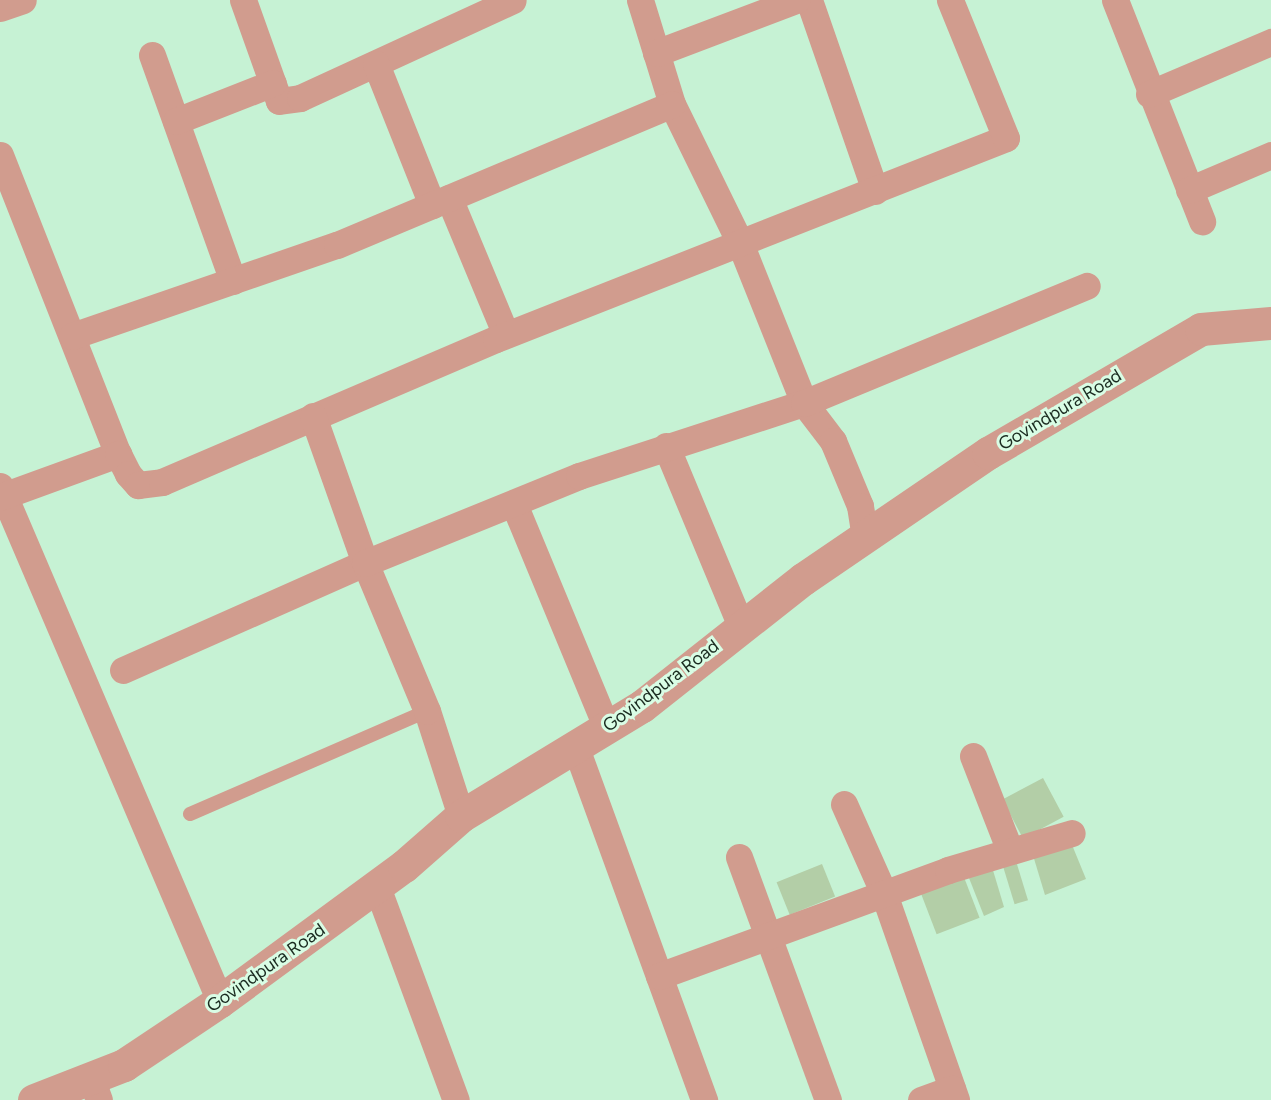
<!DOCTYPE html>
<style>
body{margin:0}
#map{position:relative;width:1271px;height:1100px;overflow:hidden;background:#c6f2d4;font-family:Figtree,sans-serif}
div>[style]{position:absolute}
.building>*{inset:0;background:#b3cea7;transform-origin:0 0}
.service>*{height:14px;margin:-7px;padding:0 7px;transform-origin:7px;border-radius:7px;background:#d19c8e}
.minor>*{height:27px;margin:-13.5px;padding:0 13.5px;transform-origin:13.5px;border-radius:13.5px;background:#d19c8e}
.tertiary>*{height:33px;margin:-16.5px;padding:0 16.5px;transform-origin:16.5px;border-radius:16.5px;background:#d19c8e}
span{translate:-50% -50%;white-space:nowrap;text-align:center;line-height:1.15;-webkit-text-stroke:6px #d9fde5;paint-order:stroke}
.street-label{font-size:18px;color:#1a2b20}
</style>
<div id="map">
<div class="building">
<i style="left:1043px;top:778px;width:44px;height:46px;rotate:62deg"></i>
<i style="clip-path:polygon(1070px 840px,1086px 879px,1045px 895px,1032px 852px)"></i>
<i style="left:1016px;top:861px;width:41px;height:14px;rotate:73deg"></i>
<i style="left:822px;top:864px;width:35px;height:49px;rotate:68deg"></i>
<i style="clip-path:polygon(992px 867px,1004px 907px,984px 916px,969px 878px)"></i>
<i style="left:962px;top:872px;width:49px;height:46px;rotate:69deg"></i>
</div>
<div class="service">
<i style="left:190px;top:814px;width:258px;rotate:-23.5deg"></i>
</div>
<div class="minor">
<i style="left:243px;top:0;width:107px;rotate:70.4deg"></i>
<i style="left:279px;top:101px;width:21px;rotate:-8deg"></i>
<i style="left:300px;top:98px;width:234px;rotate:-24.7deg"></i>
<i style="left:640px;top:0;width:109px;rotate:72.9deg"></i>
<i style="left:672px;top:104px;width:155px;rotate:63.9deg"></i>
<i style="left:740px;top:243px;width:172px;rotate:68.2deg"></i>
<i style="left:804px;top:403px;width:48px;rotate:52.7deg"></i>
<i style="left:833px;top:441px;width:70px;rotate:67.4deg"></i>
<i style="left:860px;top:506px;width:30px;rotate:81deg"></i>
<i style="left:809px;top:0;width:202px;rotate:70.9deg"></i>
<i style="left:1115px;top:0;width:238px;rotate:68.5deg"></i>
<i style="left:0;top:8px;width:24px;rotate:-19deg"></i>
<i style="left:656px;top:53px;width:150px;rotate:-20.7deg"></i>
<i style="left:152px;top:55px;width:240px;rotate:70.3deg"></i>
<i style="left:376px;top:64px;width:152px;rotate:68.3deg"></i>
<i style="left:1149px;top:94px;width:133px;rotate:-23.1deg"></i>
<i style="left:176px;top:121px;width:104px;rotate:-21.4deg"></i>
<i style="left:0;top:155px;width:321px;rotate:68.5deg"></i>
<i style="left:1189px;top:190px;width:89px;rotate:-23.1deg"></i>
<i style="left:449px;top:198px;width:148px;rotate:67.4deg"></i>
<i style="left:72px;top:336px;width:280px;rotate:-19deg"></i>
<i style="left:337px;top:245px;width:363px;rotate:-22.8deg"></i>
<i style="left:666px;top:446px;width:195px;rotate:67.4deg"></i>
<i style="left:0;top:486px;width:560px;rotate:66.87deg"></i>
<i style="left:0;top:497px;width:126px;rotate:-20deg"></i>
<i style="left:118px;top:454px;width:22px;rotate:63deg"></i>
<i style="left:128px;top:474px;width:15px;rotate:48deg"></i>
<i style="left:138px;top:485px;width:24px;rotate:-7deg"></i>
<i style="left:162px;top:482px;width:363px;rotate:-23.2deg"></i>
<i style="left:496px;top:339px;width:548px;rotate:-21.51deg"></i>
<i style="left:1006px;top:138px;width:149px;rotate:-112.1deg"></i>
<i style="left:514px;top:504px;width:243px;rotate:67.5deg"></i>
<i style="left:123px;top:670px;width:265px;rotate:-23.9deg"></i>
<i style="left:365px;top:563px;width:156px;rotate:-109.5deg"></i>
<i style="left:576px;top:748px;width:375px;rotate:70deg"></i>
<i style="left:973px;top:756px;width:102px;rotate:68.7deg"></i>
<i style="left:844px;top:804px;width:98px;rotate:66deg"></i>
<i style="left:884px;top:894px;width:218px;rotate:70.7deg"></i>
<i style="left:461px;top:816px;width:110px;rotate:-107.9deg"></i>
<i style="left:427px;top:711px;width:160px;rotate:-112.7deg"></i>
<i style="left:365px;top:563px;width:231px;rotate:-22.1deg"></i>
<i style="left:579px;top:476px;width:237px;rotate:-18deg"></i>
<i style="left:804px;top:403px;width:306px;rotate:-22.5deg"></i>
<i style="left:739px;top:857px;width:259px;rotate:69.9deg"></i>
<i style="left:377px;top:887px;width:227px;rotate:69.7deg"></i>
<i style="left:659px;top:976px;width:308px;rotate:-20.1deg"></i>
<i style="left:948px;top:870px;width:129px;rotate:-16.6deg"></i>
<i style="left:91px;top:1078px;width:23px;rotate:70deg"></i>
<i style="left:921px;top:1100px;width:33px;rotate:-20deg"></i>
</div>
<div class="tertiary">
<i style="left:34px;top:1100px;width:97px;rotate:-21.3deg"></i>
<i style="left:124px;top:1065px;width:115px;rotate:-33.7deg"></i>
<i style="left:220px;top:1001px;width:228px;rotate:-36.3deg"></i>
<i style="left:404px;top:866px;width:76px;rotate:-41.3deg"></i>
<i style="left:461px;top:816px;width:212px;rotate:-31.3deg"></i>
<i style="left:642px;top:706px;width:205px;rotate:-38.3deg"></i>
<i style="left:803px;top:579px;width:224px;rotate:-34.3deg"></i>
<i style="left:988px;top:453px;width:246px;rotate:-30.2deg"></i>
<i style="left:1201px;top:329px;width:70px;rotate:-4.9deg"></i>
</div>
<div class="street-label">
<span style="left:1060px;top:410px;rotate:-31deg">Govindpura Road</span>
<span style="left:661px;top:686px;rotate:-37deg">Govindpura Road</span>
<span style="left:266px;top:968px;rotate:-35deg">Govindpura Road</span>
</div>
</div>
